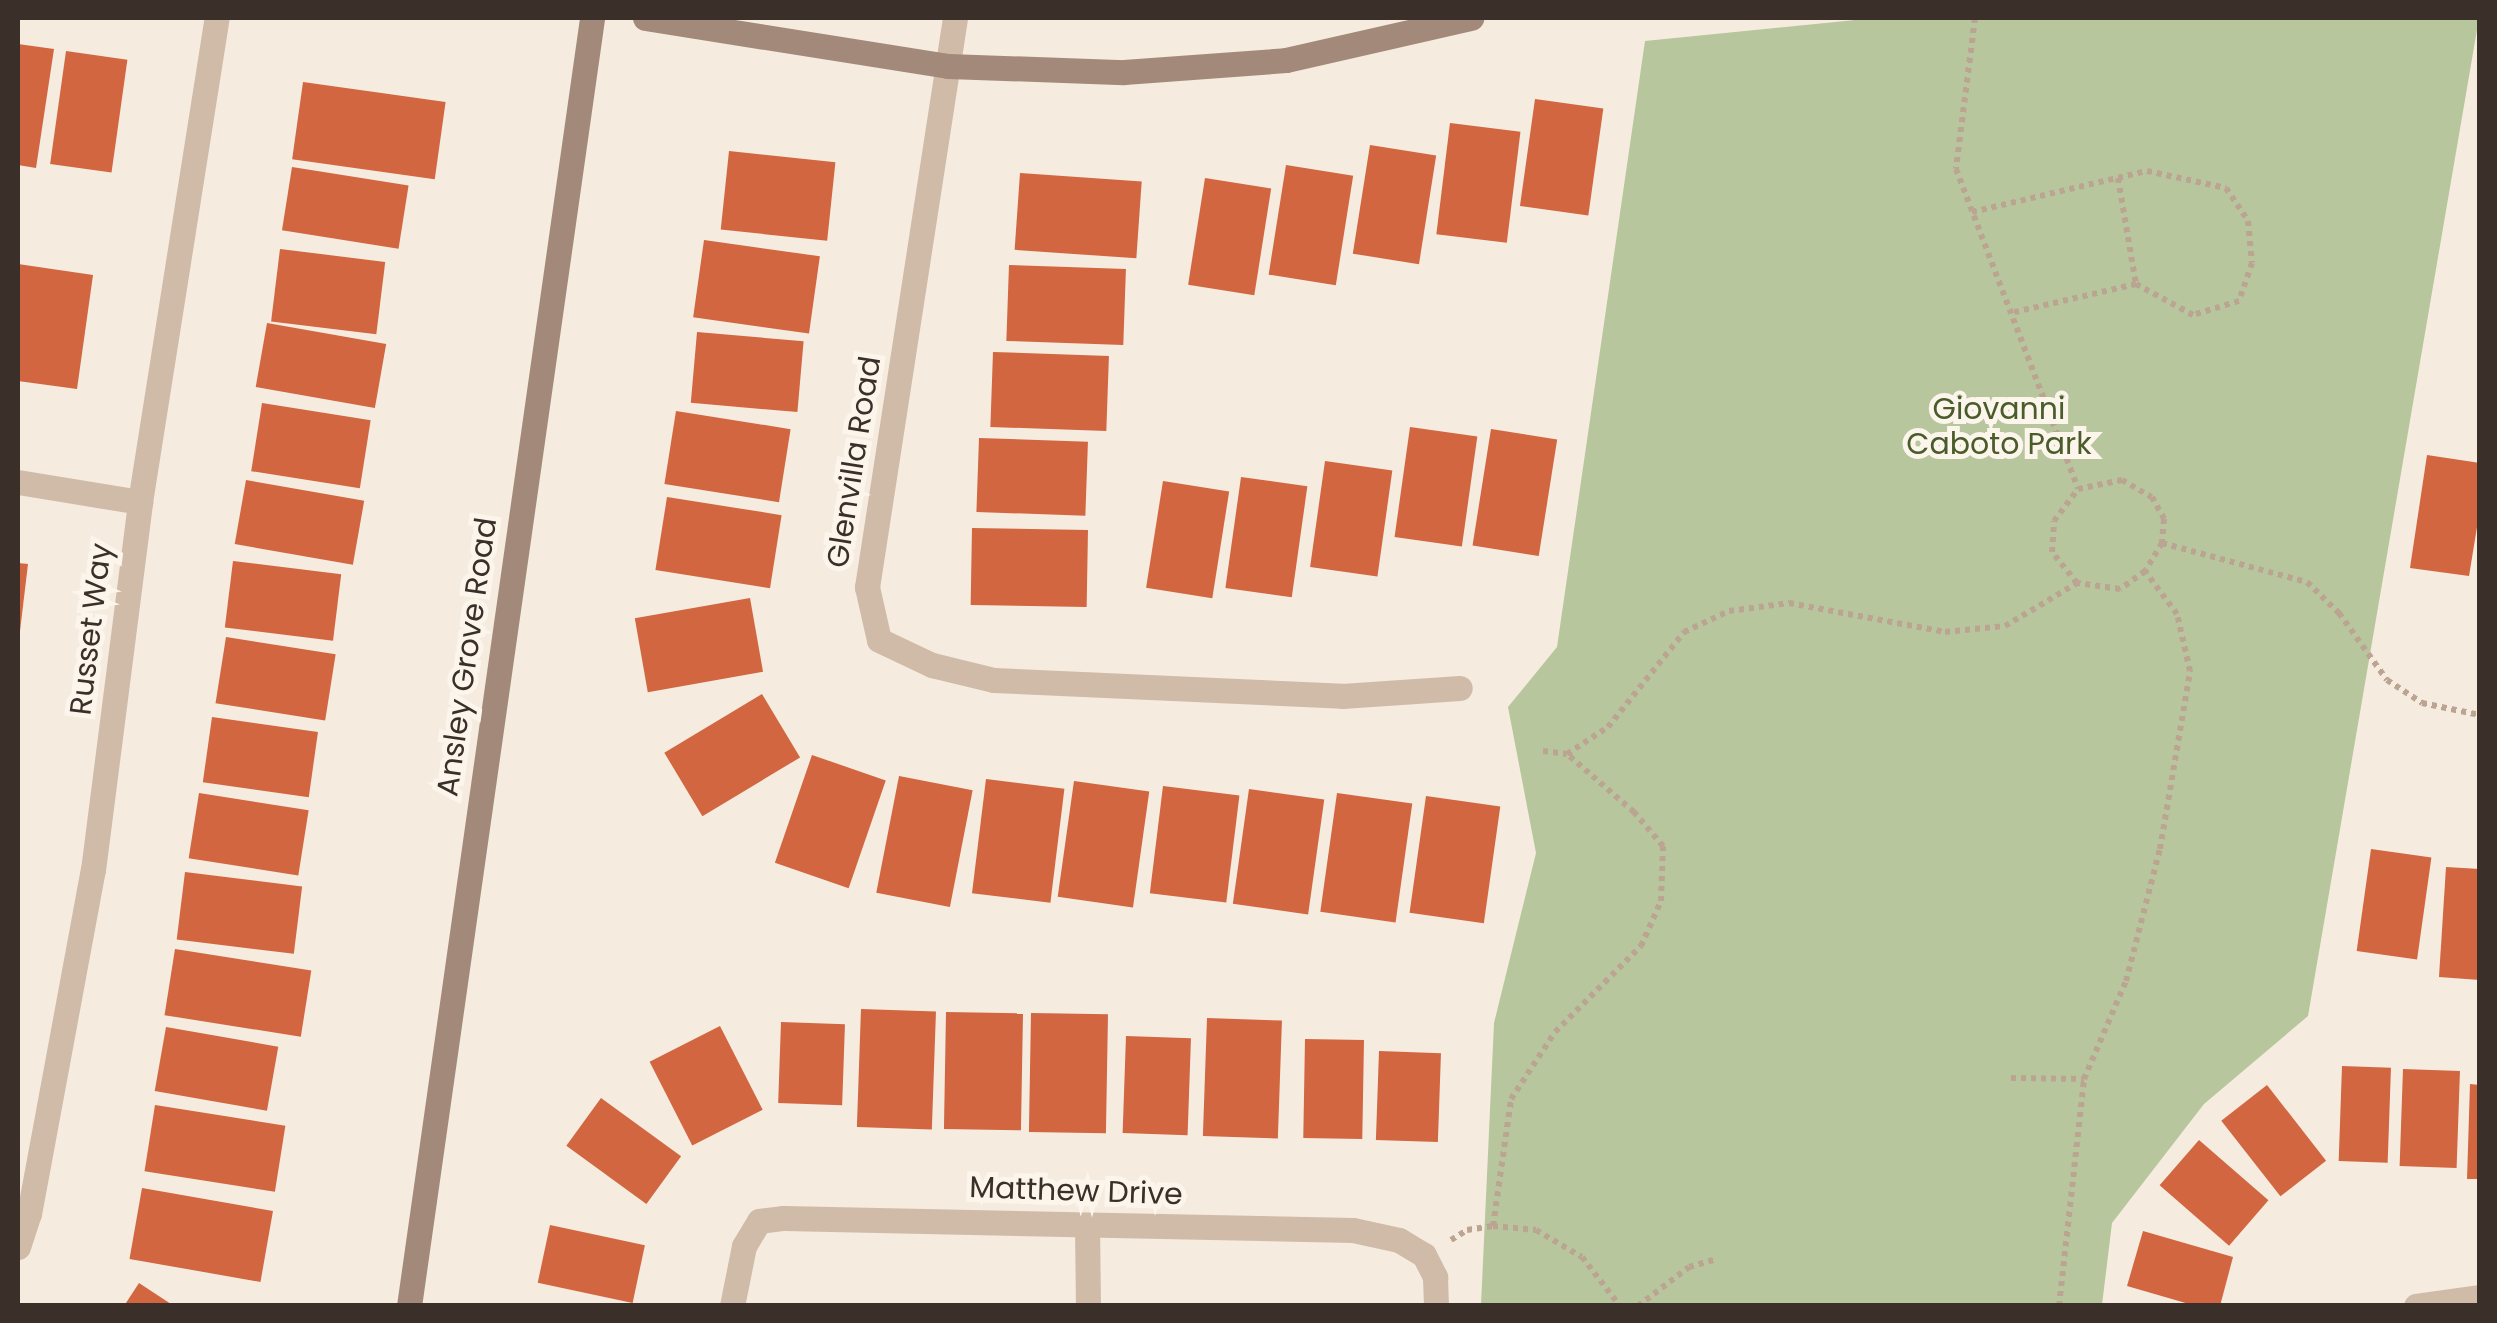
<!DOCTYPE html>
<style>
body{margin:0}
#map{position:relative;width:2497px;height:1323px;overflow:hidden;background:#f5ebde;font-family:Poppins,sans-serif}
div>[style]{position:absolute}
.green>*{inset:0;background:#b7c69c}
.building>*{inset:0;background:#d16640;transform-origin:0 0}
.path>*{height:6px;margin-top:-3px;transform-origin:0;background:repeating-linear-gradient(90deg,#bba592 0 5px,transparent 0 10px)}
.street>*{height:25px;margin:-12.5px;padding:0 12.5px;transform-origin:12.5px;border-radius:12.5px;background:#cfbba8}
.secondary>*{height:25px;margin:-12.5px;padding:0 12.5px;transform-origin:12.5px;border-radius:12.5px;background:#a38979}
span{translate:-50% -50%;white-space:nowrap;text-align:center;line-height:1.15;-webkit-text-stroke:10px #fcf5eb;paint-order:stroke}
.park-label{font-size:30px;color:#495c2a}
.street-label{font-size:30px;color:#3b2f29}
.frame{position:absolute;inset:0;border:20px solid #3b2f29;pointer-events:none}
</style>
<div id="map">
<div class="green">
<i style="clip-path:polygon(1875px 18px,2479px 18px,2308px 1016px,2204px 1104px,2112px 1223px,2102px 1305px,1481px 1305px,1494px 1023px,1536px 853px,1508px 707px,1557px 647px,1645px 41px)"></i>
</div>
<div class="building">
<i style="clip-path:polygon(18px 44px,54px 49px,36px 168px,18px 165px)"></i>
<i style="left:66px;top:51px;width:62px;height:114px;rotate:8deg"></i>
<i style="left:303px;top:82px;width:144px;height:78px;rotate:8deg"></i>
<i style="left:1535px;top:99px;width:69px;height:108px;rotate:8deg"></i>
<i style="left:1450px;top:123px;width:71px;height:112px;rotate:7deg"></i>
<i style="left:1370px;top:145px;width:67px;height:110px;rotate:9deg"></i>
<i style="left:729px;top:151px;width:107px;height:79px;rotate:6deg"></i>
<i style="left:1286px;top:165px;width:68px;height:111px;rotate:9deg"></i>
<i style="left:292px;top:167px;width:118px;height:64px;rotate:9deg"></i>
<i style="left:1020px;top:173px;width:122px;height:77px;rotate:4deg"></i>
<i style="left:1205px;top:178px;width:67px;height:108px;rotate:9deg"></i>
<i style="left:704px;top:240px;width:117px;height:78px;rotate:8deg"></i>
<i style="left:280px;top:249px;width:106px;height:73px;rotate:7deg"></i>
<i style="clip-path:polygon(18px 264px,93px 275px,77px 389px,18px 381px)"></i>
<i style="left:1009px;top:265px;width:117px;height:76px;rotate:2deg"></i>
<i style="left:267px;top:323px;width:121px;height:65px;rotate:10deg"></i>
<i style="left:697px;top:332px;width:107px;height:71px;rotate:5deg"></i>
<i style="left:993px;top:352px;width:116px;height:75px;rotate:2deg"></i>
<i style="left:262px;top:403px;width:110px;height:69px;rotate:9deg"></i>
<i style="left:676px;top:411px;width:116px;height:74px;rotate:9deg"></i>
<i style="left:1410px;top:427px;width:68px;height:111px;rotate:8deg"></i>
<i style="left:1491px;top:429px;width:67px;height:118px;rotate:9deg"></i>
<i style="left:979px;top:438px;width:109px;height:74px;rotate:2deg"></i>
<i style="clip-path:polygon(2427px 455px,2480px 463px,2480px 509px,2469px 576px,2410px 568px)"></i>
<i style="left:1325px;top:461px;width:68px;height:107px;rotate:8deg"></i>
<i style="left:1241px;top:477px;width:67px;height:112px;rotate:8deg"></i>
<i style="left:246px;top:480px;width:120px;height:65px;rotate:10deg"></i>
<i style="left:1163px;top:481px;width:67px;height:108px;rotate:9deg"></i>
<i style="left:667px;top:497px;width:116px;height:74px;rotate:9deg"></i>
<i style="left:972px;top:528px;width:116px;height:77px;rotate:1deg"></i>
<i style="left:233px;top:561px;width:109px;height:67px;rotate:7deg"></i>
<i style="clip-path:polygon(18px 563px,28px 564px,20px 631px,18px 631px)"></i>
<i style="left:750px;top:598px;width:75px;height:117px;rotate:80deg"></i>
<i style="left:226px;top:637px;width:111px;height:67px;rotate:9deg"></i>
<i style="left:762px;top:694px;width:74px;height:114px;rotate:59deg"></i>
<i style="left:212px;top:717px;width:107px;height:66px;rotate:8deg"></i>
<i style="left:812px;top:755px;width:78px;height:114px;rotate:19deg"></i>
<i style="left:899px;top:776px;width:75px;height:119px;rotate:11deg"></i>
<i style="left:986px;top:779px;width:79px;height:115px;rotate:7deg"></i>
<i style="left:1074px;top:781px;width:76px;height:117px;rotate:8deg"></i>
<i style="left:1163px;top:786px;width:77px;height:108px;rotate:7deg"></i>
<i style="left:1249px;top:789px;width:76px;height:116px;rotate:8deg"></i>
<i style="left:199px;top:793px;width:111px;height:66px;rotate:9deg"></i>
<i style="left:1337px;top:793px;width:76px;height:120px;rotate:8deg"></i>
<i style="left:1426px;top:796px;width:75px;height:118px;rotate:8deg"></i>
<i style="left:2371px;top:849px;width:61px;height:103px;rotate:8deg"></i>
<i style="clip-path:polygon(2446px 867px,2480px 869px,2480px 980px,2439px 977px)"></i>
<i style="left:185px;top:872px;width:118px;height:68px;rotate:7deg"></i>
<i style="left:175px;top:949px;width:138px;height:67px;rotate:9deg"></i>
<i style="left:861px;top:1009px;width:75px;height:118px;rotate:2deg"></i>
<i style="left:946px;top:1012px;width:77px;height:117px;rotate:1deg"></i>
<i style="left:1031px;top:1013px;width:77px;height:119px;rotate:1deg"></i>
<i style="left:1207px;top:1018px;width:75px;height:118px;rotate:2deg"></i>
<i style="left:781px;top:1022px;width:64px;height:81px;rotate:2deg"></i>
<i style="left:720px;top:1026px;width:94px;height:79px;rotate:63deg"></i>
<i style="left:166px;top:1027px;width:114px;height:65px;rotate:10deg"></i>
<i style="left:1126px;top:1036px;width:65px;height:97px;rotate:2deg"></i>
<i style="left:1305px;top:1039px;width:59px;height:99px;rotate:1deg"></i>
<i style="left:1379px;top:1051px;width:62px;height:89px;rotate:2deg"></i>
<i style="left:2342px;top:1066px;width:49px;height:95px;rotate:2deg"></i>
<i style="left:2403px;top:1069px;width:57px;height:97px;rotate:2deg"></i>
<i style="clip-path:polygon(2470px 1084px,2480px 1085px,2480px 1179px,2467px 1179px)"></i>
<i style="left:2267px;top:1085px;width:96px;height:58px;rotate:52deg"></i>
<i style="left:601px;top:1098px;width:99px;height:59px;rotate:36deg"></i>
<i style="left:155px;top:1105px;width:132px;height:67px;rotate:9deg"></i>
<i style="left:2199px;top:1140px;width:92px;height:60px;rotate:41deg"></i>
<i style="left:142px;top:1188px;width:133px;height:72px;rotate:10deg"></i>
<i style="left:550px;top:1225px;width:97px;height:59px;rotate:12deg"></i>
<i style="clip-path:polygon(2143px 1231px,2233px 1257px,2220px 1306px,2196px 1306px,2127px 1286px)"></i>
<i style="clip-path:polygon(139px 1283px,174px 1306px,124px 1306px)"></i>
</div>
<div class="path">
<i style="left:1975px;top:18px;width:152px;rotate:97.2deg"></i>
<i style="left:1956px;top:169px;width:342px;rotate:69.1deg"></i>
<i style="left:2118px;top:178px;width:108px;rotate:80.4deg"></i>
<i style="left:1972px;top:212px;width:180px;rotate:-13.2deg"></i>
<i style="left:2147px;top:171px;width:81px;rotate:12.1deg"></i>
<i style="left:2226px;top:188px;width:40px;rotate:56deg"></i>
<i style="left:2248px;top:221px;width:42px;rotate:84.6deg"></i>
<i style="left:2252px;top:263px;width:40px;rotate:108.9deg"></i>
<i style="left:2239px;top:301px;width:48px;rotate:163.1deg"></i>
<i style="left:2193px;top:315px;width:65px;rotate:-151.5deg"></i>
<i style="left:2136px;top:284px;width:129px;rotate:167deg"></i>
<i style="left:2122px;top:480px;width:34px;rotate:30deg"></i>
<i style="left:2152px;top:497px;width:25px;rotate:61deg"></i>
<i style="left:2164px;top:519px;width:24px;rotate:95deg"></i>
<i style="left:2162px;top:543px;width:33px;rotate:121deg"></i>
<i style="left:2145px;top:571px;width:31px;rotate:144deg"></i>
<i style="left:2120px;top:589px;width:43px;rotate:-172.1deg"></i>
<i style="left:2077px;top:583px;width:40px;rotate:-129deg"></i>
<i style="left:2052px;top:552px;width:31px;rotate:-86deg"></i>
<i style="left:2054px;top:521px;width:40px;rotate:-53deg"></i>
<i style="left:2078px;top:489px;width:45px;rotate:-11.6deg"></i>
<i style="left:2162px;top:543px;width:150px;rotate:15.1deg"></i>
<i style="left:2307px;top:582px;width:45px;rotate:44.1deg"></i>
<i style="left:2339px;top:613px;width:82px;rotate:54.4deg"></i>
<i style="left:2387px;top:680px;width:42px;rotate:33.3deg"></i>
<i style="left:2422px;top:703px;width:59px;rotate:11.7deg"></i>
<i style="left:1543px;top:751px;width:24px;rotate:7deg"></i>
<i style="left:1567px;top:754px;width:49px;rotate:-33.4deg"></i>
<i style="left:1608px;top:727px;width:122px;rotate:-51.3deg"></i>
<i style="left:1684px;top:632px;width:50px;rotate:-25deg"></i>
<i style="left:1729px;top:611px;width:61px;rotate:-7.6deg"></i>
<i style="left:1789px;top:603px;width:159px;rotate:10.5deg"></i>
<i style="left:1945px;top:632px;width:60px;rotate:-5.7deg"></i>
<i style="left:2005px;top:626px;width:84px;rotate:-30.8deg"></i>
<i style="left:2011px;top:1078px;width:73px;rotate:0.8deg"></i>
<i style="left:1493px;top:1226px;width:128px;rotate:-81.9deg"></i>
<i style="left:1511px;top:1099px;width:80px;rotate:-56.7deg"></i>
<i style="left:1555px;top:1032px;width:122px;rotate:-45deg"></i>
<i style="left:1641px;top:946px;width:49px;rotate:-66deg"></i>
<i style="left:1661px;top:901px;width:55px;rotate:-87.9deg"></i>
<i style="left:1663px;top:846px;width:45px;rotate:-130.5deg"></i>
<i style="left:1634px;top:812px;width:89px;rotate:-139.1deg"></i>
<i style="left:1451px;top:1240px;width:19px;rotate:-32deg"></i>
<i style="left:1467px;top:1230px;width:26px;rotate:-9deg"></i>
<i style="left:1493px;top:1226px;width:43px;rotate:5.3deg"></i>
<i style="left:1536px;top:1230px;width:53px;rotate:30.4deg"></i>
<i style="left:1582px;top:1257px;width:62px;rotate:52.2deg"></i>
<i style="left:1638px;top:1306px;width:64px;rotate:-37.4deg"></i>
<i style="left:1689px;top:1267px;width:29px;rotate:-16deg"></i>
<i style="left:2059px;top:1306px;width:228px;rotate:-83.7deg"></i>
<i style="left:2084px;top:1079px;width:107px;rotate:-66.8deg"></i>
<i style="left:2126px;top:981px;width:136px;rotate:-75.6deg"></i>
<i style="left:2160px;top:849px;width:181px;rotate:-80.4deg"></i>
<i style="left:2190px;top:671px;width:58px;rotate:-102.8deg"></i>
<i style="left:2177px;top:614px;width:54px;rotate:-126.7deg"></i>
</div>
<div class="street">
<i style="left:955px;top:18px;width:576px;rotate:98.79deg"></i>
<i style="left:867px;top:587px;width:54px;rotate:77.2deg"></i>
<i style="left:879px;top:640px;width:59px;rotate:25.3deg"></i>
<i style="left:932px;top:665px;width:64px;rotate:13.6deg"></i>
<i style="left:994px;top:680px;width:348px;rotate:2.6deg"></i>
<i style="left:1342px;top:696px;width:118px;rotate:-3.9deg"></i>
<i style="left:18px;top:482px;width:124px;rotate:9.3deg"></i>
<i style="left:1087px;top:1225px;width:81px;rotate:89.3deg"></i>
<i style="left:18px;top:1247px;width:35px;rotate:-72deg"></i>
<i style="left:29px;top:1214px;width:350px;rotate:-79.5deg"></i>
<i style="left:93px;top:870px;width:371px;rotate:-82.7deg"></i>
<i style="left:140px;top:502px;width:490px;rotate:-81deg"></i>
<i style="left:732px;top:1306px;width:61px;rotate:-78.7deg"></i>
<i style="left:744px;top:1246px;width:29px;rotate:-59deg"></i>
<i style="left:759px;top:1221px;width:25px;rotate:-7deg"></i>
<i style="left:784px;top:1218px;width:569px;rotate:1.21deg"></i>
<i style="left:1353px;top:1230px;width:47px;rotate:12.3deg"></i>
<i style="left:1399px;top:1240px;width:29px;rotate:31deg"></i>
<i style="left:1424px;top:1255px;width:25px;rotate:63deg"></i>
<i style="left:1435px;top:1277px;width:29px;rotate:88deg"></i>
<i style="left:2416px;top:1306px;width:65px;rotate:-8deg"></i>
</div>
<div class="secondary">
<i style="left:645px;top:18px;width:307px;rotate:9deg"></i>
<i style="left:948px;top:66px;width:176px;rotate:2deg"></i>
<i style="left:1124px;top:72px;width:162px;rotate:-4.2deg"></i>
<i style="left:1286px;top:60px;width:190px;rotate:-12.8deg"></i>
<i style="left:409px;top:1306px;width:1301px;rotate:-81.91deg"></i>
</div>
<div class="park-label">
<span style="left:1999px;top:426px">Giovanni<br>Caboto Park</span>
</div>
<div class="street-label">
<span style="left:854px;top:462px;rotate:-81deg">Glenvilla Road</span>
<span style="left:91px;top:629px;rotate:-83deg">Russet Way</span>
<span style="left:467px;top:657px;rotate:-82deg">Ansley Grove Road</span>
<span style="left:1076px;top:1191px;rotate:2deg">Matthew Drive</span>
</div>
<div class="frame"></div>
</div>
